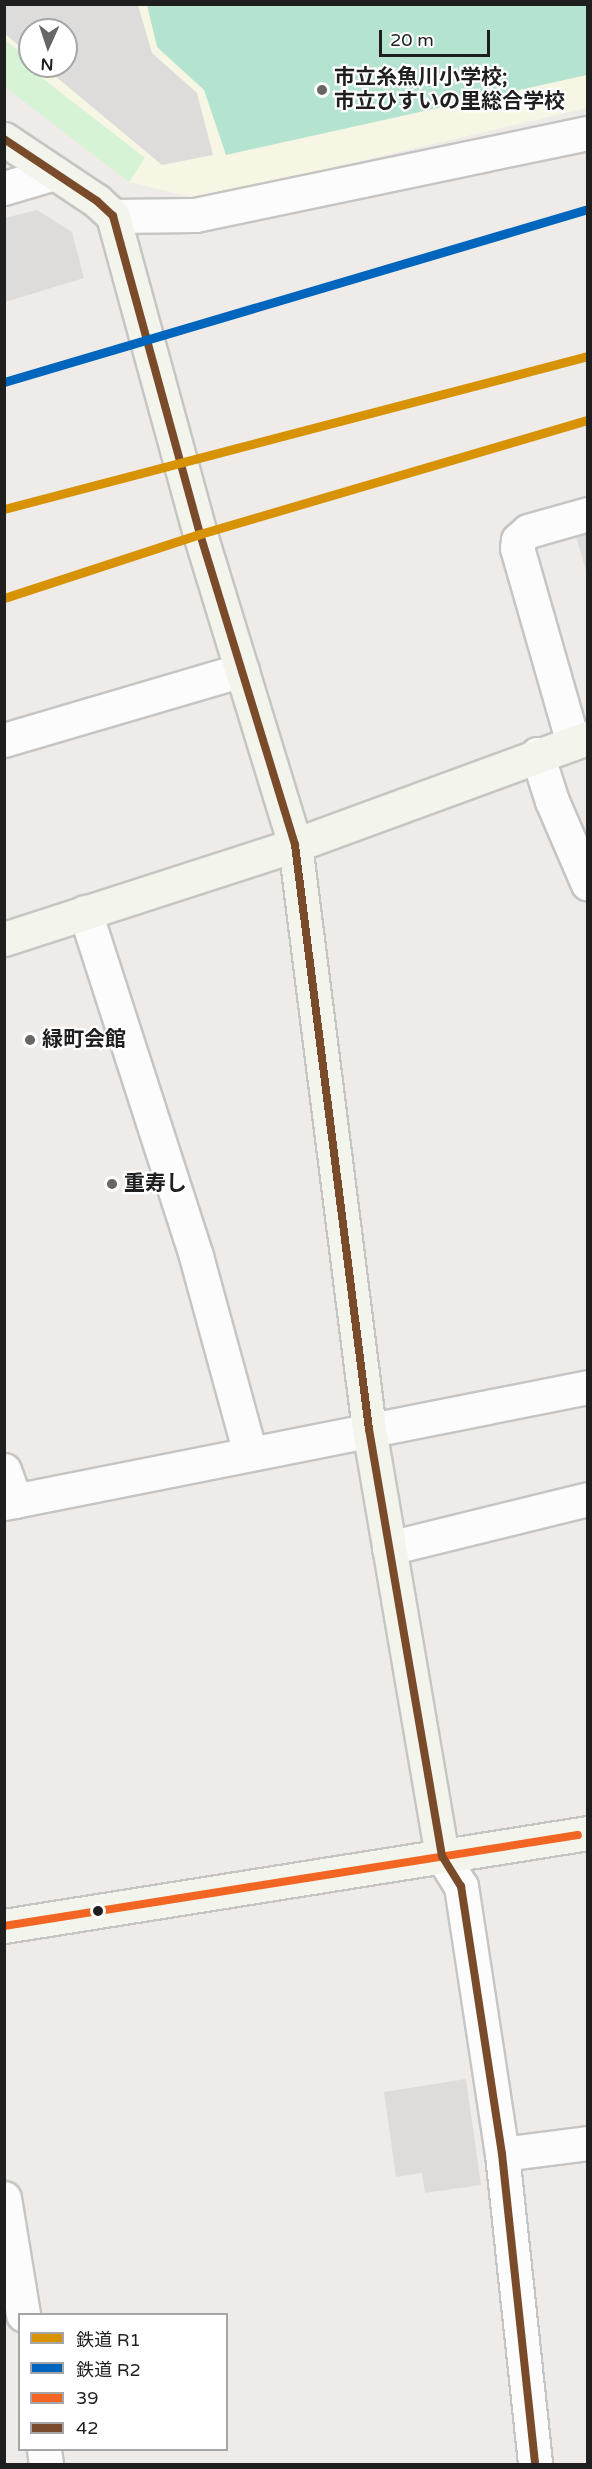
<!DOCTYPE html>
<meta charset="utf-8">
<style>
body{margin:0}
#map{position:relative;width:592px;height:2469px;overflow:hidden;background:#eeebe8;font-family:"Varela Round","Noto Sans JP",sans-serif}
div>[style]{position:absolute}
.education>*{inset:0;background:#f7f6e4}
.park>*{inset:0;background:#d6f3d6}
.pitch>*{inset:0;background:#b4e4d0}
.parking>*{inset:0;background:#dedcdb}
.roads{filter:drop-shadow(2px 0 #c6c5c4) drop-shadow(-2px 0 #c6c5c4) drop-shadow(0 2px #c6c5c4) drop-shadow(0 -2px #c6c5c4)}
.street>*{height:33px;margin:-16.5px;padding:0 16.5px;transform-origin:16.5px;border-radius:16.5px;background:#fcfcfc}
.secondary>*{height:33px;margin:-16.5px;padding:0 16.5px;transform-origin:16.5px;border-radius:16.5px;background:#f3f4eb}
.bus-1>*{height:8px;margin:-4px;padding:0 4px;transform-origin:4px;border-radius:4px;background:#f26522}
.bus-2>*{height:8px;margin:-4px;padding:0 4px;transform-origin:4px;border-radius:4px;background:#7a4b2a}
.rail-1>*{height:9px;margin:-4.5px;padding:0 4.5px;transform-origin:4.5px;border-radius:4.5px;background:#d79205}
.rail-2>*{height:9px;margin:-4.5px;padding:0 4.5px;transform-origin:4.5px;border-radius:4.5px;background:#0065bd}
.dots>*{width:16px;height:16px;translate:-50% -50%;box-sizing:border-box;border:3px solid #fff;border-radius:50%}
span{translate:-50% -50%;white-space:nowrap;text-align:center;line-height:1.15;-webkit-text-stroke:4.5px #fff;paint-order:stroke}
.poi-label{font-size:21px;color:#1f1f1f;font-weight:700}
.left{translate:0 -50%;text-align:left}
.frame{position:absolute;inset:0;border:6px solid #1f1f1f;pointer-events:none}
.legend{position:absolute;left:18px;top:2313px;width:210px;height:138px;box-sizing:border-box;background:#fff;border:2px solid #a5a5a5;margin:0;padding:8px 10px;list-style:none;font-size:18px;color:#1f1f1f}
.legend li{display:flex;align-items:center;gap:12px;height:30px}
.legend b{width:30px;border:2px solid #a5a5a5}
.north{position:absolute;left:18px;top:18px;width:60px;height:60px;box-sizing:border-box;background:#fff;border:2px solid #a5a5a5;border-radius:50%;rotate:183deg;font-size:16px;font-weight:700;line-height:24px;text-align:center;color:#1f1f1f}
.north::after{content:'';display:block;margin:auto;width:21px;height:27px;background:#676665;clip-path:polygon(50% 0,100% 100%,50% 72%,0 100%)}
.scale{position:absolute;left:379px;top:30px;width:111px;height:27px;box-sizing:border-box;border:3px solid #1f1f1f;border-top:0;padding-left:8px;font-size:18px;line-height:21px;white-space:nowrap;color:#1f1f1f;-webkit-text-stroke:4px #fff;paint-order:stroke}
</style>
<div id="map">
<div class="education">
<i style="clip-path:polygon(4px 5px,587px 5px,587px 108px,199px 199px,129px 182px,145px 158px,33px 71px,33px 66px,66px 66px,66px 30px,30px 30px,30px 59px,5px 40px)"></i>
</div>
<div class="park">
<i style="clip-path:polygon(4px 40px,30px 59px,33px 71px,145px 158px,129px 182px,5px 87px)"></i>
</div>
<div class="pitch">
<i style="clip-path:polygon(147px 5px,587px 5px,587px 75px,226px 155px,204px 90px,157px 47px)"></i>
</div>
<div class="parking">
<i style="clip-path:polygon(4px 5px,138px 5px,152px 53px,197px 93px,213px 155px,162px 165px,43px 66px,66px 66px,66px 30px,30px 30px,30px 55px,5px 34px)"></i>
<i style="clip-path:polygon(37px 210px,72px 232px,84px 278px,5px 302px,5px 218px)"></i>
<i style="clip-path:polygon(587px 526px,587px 574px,574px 530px)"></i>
<i style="clip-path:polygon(466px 2079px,481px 2185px,425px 2193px,422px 2173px,396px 2177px,384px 2092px)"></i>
</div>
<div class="roads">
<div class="street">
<i style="left:4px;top:188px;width:53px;rotate:-16.4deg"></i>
<i style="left:113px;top:216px;width:82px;rotate:-0.7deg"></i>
<i style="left:195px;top:215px;width:401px;rotate:-11.8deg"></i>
<i style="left:4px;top:740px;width:248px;rotate:-16.4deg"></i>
<i style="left:573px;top:743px;width:203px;rotate:-106deg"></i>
<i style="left:517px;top:548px;width:8px;rotate:-83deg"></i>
<i style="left:518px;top:540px;width:13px;rotate:-42deg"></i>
<i style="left:528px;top:531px;width:62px;rotate:-15.8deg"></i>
<i style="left:537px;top:754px;width:49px;rotate:72.3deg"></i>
<i style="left:552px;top:801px;width:90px;rotate:66.6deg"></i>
<i style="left:85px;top:912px;width:361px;rotate:72.1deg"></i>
<i style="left:196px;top:1256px;width:204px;rotate:74.7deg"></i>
<i style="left:4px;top:1470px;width:33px;rotate:70deg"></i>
<i style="left:4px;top:1503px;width:595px;rotate:-11.23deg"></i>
<i style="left:389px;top:1548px;width:205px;rotate:-13.8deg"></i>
<i style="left:442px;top:1856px;width:36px;rotate:58deg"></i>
<i style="left:461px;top:1886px;width:271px;rotate:81.3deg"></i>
<i style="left:502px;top:2154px;width:312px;rotate:83.9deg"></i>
<i style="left:502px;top:2154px;width:87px;rotate:-7.3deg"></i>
<i style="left:4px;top:2198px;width:118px;rotate:80.7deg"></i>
<i style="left:44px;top:2450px;width:14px;rotate:82deg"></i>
</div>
<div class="secondary">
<i style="left:4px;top:139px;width:112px;rotate:33.7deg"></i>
<i style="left:97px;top:201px;width:22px;rotate:43deg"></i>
<i style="left:113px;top:216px;width:330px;rotate:74.7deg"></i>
<i style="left:200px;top:534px;width:325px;rotate:73deg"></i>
<i style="left:295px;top:845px;width:589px;rotate:82.78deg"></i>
<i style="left:369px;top:1429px;width:433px;rotate:80.3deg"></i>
<i style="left:4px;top:939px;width:306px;rotate:-17.9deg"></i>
<i style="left:295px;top:845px;width:312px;rotate:-20.1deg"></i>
<i style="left:4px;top:1926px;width:591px;rotate:-9.05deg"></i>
</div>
</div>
<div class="bus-1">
<i style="left:4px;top:1926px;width:581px;rotate:-9.01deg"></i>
</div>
<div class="bus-2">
<i style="left:4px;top:139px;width:112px;rotate:33.7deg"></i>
<i style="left:97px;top:201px;width:22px;rotate:43deg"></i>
<i style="left:113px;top:216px;width:330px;rotate:74.7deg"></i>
<i style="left:200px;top:534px;width:325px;rotate:73deg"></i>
<i style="left:295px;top:845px;width:589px;rotate:82.78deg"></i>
<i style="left:369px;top:1429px;width:433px;rotate:80.3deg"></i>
<i style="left:442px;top:1856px;width:36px;rotate:58deg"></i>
<i style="left:461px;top:1886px;width:271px;rotate:81.3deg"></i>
<i style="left:502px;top:2154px;width:312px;rotate:83.9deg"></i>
</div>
<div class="rail-1">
<i style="left:4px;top:509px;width:604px;rotate:-14.68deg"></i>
<i style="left:4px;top:598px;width:206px;rotate:-18.1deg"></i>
<i style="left:200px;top:534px;width:404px;rotate:-16.4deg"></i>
</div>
<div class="rail-2">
<i style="left:4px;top:382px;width:609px;rotate:-16.5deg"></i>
</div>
<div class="dots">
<i style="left:322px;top:90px;background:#676665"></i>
<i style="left:30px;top:1040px;background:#676665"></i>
<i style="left:112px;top:1184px;background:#676665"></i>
<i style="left:98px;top:1911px;background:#1f1f1f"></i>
</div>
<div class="poi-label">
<span class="left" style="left:334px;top:90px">市立糸魚川小学校;<br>市立ひすいの里総合学校</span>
<span class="left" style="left:42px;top:1040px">緑町会館</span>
<span class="left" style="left:124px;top:1184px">重寿し</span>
</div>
<div class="frame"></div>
<ul class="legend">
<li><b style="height:8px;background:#d79205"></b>鉄道 R1</li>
<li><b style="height:8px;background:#0065bd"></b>鉄道 R2</li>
<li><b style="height:8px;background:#f26522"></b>39</li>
<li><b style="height:8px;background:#7a4b2a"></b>42</li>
</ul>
<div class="north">N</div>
<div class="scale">20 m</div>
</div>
